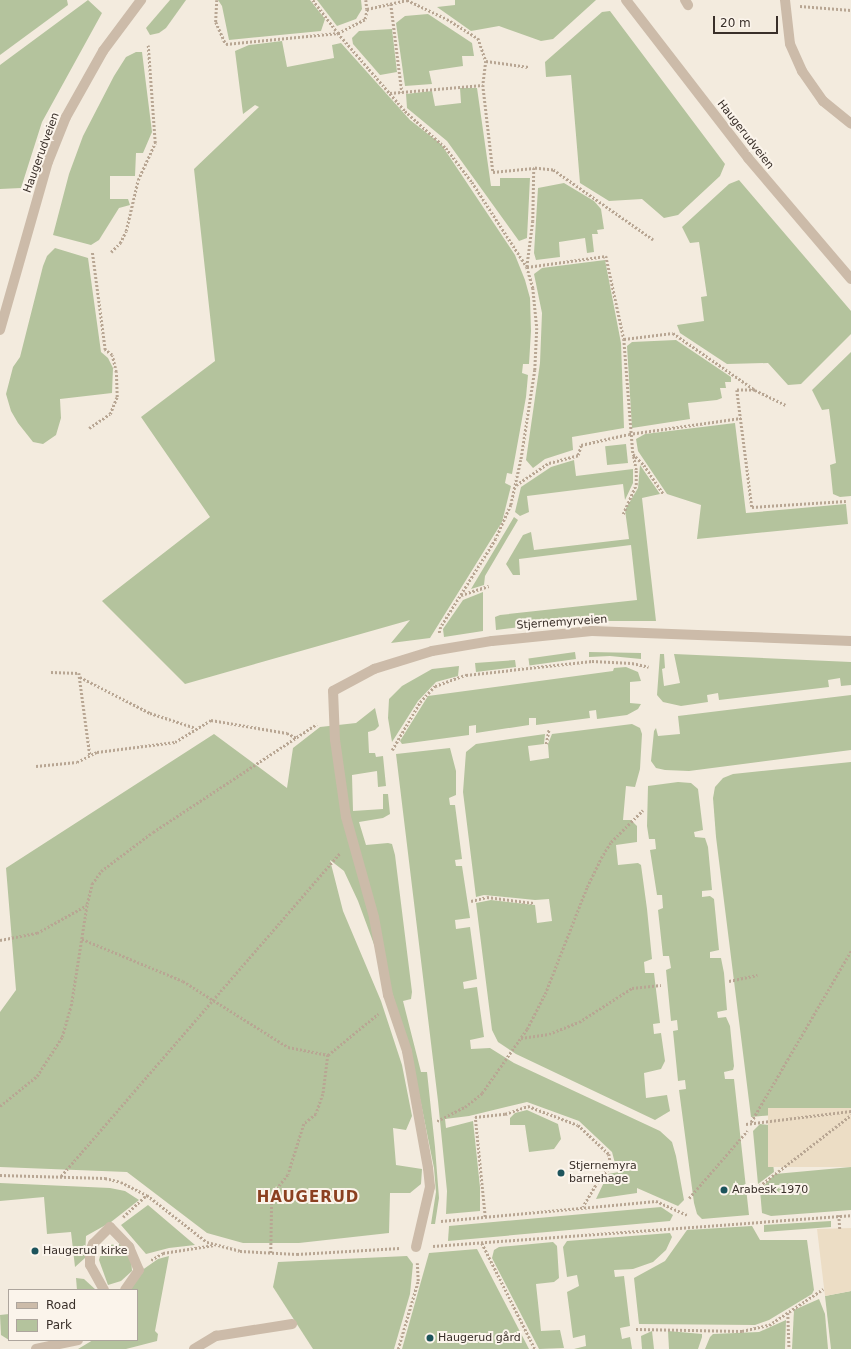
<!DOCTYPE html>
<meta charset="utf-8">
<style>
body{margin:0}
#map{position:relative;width:851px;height:1349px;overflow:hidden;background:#f3ebde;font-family:"DejaVu Sans",sans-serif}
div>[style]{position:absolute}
.green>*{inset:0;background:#b4c39d;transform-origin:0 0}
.plaza>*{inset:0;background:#ecddc5;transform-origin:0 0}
.path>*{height:2.5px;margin-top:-1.25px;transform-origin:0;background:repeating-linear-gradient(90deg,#b8a693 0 2px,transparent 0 4px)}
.minor>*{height:10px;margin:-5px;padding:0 5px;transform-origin:5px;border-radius:5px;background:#ccbba9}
.dots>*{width:11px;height:11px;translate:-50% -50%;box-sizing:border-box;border:2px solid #fbf4eb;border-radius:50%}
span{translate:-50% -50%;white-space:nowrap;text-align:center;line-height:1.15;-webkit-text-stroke:4px #fbf4eb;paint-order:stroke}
.street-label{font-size:11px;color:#392f29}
.poi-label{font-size:11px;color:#392f29}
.left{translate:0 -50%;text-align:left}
.district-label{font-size:15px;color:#8b4020;font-weight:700;letter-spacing:1px}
.legend{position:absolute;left:8px;top:1289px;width:130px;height:52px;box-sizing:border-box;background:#fbf4eb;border:1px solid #ada59d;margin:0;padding:5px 7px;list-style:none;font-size:12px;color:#392f29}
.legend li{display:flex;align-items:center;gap:8px;height:20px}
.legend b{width:20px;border:1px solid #ada59d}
.scale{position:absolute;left:713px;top:16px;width:65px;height:18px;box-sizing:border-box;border:2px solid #392f29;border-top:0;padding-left:5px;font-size:12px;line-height:14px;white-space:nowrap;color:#392f29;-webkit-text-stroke:3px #fbf4eb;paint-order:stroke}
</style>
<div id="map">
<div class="green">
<i style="clip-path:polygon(0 0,67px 0,68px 5px,0 55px)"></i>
<i style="clip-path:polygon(88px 0,102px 13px,42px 122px,21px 188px,0 189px,0 65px)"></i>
<i style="clip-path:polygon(170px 0,186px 0,166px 28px,159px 33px,150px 35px,146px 28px)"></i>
<i style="clip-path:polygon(218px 0,310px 0,325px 19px,321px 31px,229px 40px,222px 6px)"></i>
<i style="clip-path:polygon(317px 0,361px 0,362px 9px,356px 19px,337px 26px)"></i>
<i style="clip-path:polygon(455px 0,596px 0,553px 39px,541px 41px,499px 26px,471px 31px,437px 7px,455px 5px)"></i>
<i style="clip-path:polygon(610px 11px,725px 164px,720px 176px,678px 215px,664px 218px,642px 199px,609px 201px,580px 183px,571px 75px,546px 77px,545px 62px,602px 12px)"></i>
<i style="clip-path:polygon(428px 14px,472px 43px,474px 56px,462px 56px,463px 66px,429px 71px,432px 84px,405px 86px,396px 23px,405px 16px)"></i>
<i style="clip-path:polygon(392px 29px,397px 72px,380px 75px,353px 44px,352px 38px,359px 31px)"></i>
<i style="clip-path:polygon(282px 41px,287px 67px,334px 58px,332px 45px,341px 43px,410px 120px,441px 144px,515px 255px,525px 280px,530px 298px,531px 331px,529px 364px,523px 364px,522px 373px,528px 375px,526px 397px,512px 474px,507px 473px,505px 483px,511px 486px,502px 522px,430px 638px,391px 643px,410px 620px,185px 684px,102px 601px,210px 517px,141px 417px,215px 361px,194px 169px,259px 107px,255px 105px,243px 114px,235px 51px,249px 45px)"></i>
<i style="clip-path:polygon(136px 52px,142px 52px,152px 132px,143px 153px,136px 153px,135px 176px,110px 176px,110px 199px,128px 199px,130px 205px,119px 208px,99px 240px,91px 245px,53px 235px,69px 174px,83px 136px,114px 76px,126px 57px)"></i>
<i style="clip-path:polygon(460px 88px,477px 88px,491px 186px,500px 186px,500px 178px,530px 178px,527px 238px,519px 241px,447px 141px,407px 108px,406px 94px,432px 91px,435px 106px,461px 103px)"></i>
<i style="clip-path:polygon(739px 180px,851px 311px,851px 334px,801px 384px,788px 385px,768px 363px,727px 364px,680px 333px,677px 325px,704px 321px,701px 297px,707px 296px,699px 242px,690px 243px,682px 227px,729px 184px)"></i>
<i style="clip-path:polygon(564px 183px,594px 201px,601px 209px,604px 229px,597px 230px,598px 234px,592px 234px,594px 252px,587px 253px,585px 238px,559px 242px,560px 257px,536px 260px,534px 253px,538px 188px)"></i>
<i style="clip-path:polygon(55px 248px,88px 258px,101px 352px,108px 358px,113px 368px,112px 393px,60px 399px,61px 418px,56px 435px,43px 444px,33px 442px,18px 423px,11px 411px,6px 394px,13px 367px,20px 357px,43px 266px,47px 256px)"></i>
<i style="clip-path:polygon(605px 260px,621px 343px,624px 428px,572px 437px,573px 450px,545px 459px,533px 468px,526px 460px,540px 363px,542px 313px,534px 274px,542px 268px)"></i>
<i style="clip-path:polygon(676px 340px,731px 377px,731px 382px,725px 382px,726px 388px,720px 388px,722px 398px,717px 400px,688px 403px,690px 419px,632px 428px,627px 346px,632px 342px)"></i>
<i style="clip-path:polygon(851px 352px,851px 496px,840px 497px,833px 494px,830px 465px,836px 463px,829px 409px,822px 410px,812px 390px)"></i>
<i style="clip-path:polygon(735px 423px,746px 513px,846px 504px,848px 524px,697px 539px,701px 505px,667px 494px,638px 451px,636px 439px,645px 434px)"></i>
<i style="left:626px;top:444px;width:19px;height:21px;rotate:84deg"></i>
<i style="clip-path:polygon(574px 460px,576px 476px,633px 469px,633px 483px,625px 500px,623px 484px,527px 496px,529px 512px,520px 516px,515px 512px,521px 487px,551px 467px)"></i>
<i style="clip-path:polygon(640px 465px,660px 494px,642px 498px,656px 621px,571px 621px,496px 630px,495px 617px,500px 615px,637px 600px,631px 545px,519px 559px,520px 575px,513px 575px,506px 564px,523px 535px,531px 532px,534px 550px,629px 539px,625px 510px,638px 488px)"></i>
<i style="clip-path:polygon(514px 517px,518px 520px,485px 576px,484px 585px,471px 589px)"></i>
<i style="clip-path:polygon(483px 592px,483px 631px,444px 637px,443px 629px,463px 600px)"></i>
<i style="left:575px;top:652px;width:7px;height:47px;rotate:82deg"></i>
<i style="clip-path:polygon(589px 652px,641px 653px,641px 659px,610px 656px,589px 657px)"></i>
<i style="clip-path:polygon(660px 654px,664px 654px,665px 668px,662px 669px,664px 686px,680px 683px,674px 654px,851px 662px,851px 685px,841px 686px,840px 678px,828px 680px,829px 687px,719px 700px,718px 693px,707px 695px,708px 702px,681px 706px,663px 702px,657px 695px)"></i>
<i style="clip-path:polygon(515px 660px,516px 667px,476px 672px,475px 663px)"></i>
<i style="clip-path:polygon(459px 666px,458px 676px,436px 682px,418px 701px,392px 742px,388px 718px,389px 699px,402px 686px,432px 669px)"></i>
<i style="clip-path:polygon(626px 667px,638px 672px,641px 681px,630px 682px,630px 703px,641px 704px,638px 709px,627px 715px,597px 719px,596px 710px,589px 711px,590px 718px,536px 725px,536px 718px,529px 718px,529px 725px,476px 733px,476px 725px,469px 726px,469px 735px,402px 744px,400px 741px,428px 696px,613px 671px,614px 668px)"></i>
<i style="clip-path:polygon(851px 695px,851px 750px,689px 771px,665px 770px,656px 768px,651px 761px,654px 731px,656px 728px,658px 736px,680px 734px,678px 716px)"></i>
<i style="clip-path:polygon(375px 708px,379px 726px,375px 730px,368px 732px,369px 753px,375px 753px,376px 757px,383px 756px,386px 786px,378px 787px,377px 771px,352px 775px,353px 811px,383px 809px,383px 794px,388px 794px,390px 814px,383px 818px,359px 822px,366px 845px,388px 843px,392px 844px,395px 855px,412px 992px,411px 999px,403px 1001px,421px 1072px,427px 1072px,435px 1147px,439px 1198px,435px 1224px,431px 1224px,436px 1192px,434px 1168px,411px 1054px,393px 996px,358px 901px,344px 871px,330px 860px,343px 911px,381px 1001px,402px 1065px,412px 1116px,406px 1130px,393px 1128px,396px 1165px,422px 1169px,421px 1184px,410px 1193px,390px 1193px,389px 1233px,299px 1243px,243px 1243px,207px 1233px,127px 1172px,0 1167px,0 1012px,16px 990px,6px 868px,214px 734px,287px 788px,293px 748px,320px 727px,356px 723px)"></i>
<i style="clip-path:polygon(632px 724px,640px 728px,642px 734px,640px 769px,635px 787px,626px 786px,623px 820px,631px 820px,637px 826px,637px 842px,616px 845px,618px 865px,638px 863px,641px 865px,647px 909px,652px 959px,644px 962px,645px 973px,654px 973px,660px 1023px,653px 1024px,654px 1034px,661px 1033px,665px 1061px,661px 1069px,644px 1073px,646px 1098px,667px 1095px,670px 1111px,655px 1120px,516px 1054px,498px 1042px,492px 1030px,476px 903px,491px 900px,535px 905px,537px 923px,552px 921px,549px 899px,535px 900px,484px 895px,476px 897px,463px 792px,466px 752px,476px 744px,545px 734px,544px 744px,528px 746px,530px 761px,549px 758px,548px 744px,552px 734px)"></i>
<i style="clip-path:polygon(450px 748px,456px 771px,456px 795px,449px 798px,450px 805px,455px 805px,462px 859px,455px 860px,456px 866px,462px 866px,470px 918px,455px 920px,456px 929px,470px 927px,477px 979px,463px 982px,464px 989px,477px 987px,484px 1037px,470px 1040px,471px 1049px,490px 1048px,514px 1063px,660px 1131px,672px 1142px,676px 1156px,684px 1200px,678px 1206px,637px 1188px,637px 1193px,596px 1199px,608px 1174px,635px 1169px,616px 1167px,612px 1152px,579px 1121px,527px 1102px,469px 1116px,445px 1119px,446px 1128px,473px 1121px,480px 1187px,480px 1211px,446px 1214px,447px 1191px,438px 1101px,396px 754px)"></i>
<i style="clip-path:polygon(851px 762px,851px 1108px,751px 1117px,716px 837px,713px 798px,715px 787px,723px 778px,733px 774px)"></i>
<i style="clip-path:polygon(678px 782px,691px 783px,698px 789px,703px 830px,694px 832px,695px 837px,705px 838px,708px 847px,712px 890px,702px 891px,702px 897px,710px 896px,714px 899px,719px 950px,710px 952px,710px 958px,721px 958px,724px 973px,727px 1010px,717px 1012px,718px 1018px,726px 1017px,730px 1026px,734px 1066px,733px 1070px,724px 1072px,725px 1079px,734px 1079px,749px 1215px,702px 1219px,697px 1214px,694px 1203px,679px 1090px,686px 1089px,685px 1080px,678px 1081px,673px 1031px,678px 1030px,677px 1020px,671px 1021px,666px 970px,671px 968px,669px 956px,663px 956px,658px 910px,663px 908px,662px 895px,657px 895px,650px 850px,656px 849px,655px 839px,649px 839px,647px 826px,648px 786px)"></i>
<i style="clip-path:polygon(527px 1110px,558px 1124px,561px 1139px,554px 1149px,529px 1152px,525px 1125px,510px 1125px,510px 1118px,515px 1113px)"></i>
<i style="clip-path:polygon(760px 1124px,769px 1125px,774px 1172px,758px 1184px,753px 1131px)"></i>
<i style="clip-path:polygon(851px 1167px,851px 1210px,771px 1216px,762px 1213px,760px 1190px,775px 1174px)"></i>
<i style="clip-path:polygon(0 1183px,110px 1188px,125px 1191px,139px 1200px,111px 1222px,86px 1236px,85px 1258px,75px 1267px,71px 1232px,47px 1234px,44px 1197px,0 1201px)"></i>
<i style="clip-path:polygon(148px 1205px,195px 1245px,169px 1248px,146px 1254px,121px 1225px)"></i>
<i style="clip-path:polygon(661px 1207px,673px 1215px,670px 1221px,448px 1241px,449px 1226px)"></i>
<i style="clip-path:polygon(831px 1221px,831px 1227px,764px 1232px,764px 1225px)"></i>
<i style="clip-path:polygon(752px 1226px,760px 1240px,807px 1240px,814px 1290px,812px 1294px,769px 1320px,755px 1325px,639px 1324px,634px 1278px,665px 1261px,687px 1230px)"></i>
<i style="clip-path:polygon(670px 1233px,672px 1237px,666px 1250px,653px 1262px,633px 1269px,614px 1270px,615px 1277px,624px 1276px,630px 1326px,620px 1328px,622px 1339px,630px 1337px,632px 1349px,574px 1349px,586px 1346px,585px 1335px,573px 1338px,567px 1292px,579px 1286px,577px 1275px,567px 1277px,563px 1247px,567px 1241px)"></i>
<i style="clip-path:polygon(553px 1242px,557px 1246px,559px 1278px,554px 1282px,536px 1284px,541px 1331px,560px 1330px,564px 1348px,539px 1349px,492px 1258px,494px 1250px,499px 1247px)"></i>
<i style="clip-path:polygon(120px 1244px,131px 1258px,132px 1271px,121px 1281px,108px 1285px,99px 1260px,101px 1252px,108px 1245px)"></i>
<i style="clip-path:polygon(477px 1249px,529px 1349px,402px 1349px,429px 1253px)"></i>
<i style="clip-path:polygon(169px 1256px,155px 1331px,158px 1334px,157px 1341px,126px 1349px,78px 1349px,93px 1340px,137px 1340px,137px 1290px,129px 1290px,138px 1273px,158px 1259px)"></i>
<i style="clip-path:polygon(407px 1256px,413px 1264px,410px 1294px,394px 1349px,313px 1349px,273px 1287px,278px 1262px)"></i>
<i style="clip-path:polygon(76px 1278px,84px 1279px,96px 1290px,77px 1290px)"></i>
<i style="clip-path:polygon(851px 1291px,851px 1349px,831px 1349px,825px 1296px)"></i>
<i style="clip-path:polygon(819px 1299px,825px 1314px,828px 1349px,792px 1349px,794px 1310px)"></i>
<i style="clip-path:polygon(9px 1314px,9px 1340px,1px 1335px,0 1315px)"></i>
<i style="clip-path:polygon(786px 1320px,785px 1349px,705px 1349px,710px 1337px,713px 1334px,759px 1332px)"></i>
<i style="clip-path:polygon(652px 1331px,654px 1349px,642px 1349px,641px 1336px)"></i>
<i style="clip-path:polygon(668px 1331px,702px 1334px,702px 1337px,698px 1349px,669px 1349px)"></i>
</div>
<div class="plaza">
<i style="left:851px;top:1108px;width:59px;height:83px;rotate:90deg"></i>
<i style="clip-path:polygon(851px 1228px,851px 1291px,825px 1296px,817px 1229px)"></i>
</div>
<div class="path">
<i style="left:217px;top:0;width:22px;rotate:93deg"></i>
<i style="left:216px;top:22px;width:24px;rotate:66deg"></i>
<i style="left:226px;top:44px;width:113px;rotate:-5.6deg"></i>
<i style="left:338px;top:33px;width:30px;rotate:-27deg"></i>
<i style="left:365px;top:19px;width:10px;rotate:-79deg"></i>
<i style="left:367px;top:9px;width:41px;rotate:-12.7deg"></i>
<i style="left:407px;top:0;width:44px;rotate:25.4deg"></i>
<i style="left:447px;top:19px;width:36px;rotate:32deg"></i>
<i style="left:478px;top:38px;width:24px;rotate:71deg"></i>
<i style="left:486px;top:61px;width:24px;rotate:97deg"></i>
<i style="left:483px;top:85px;width:88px;rotate:83.4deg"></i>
<i style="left:493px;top:172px;width:41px;rotate:-5.6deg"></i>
<i style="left:313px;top:0;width:41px;rotate:52.9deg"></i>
<i style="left:338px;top:33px;width:103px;rotate:49.3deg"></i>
<i style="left:405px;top:111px;width:55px;rotate:42.1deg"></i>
<i style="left:446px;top:148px;width:43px;rotate:52.6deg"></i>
<i style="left:472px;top:182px;width:101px;rotate:57.1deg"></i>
<i style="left:527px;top:267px;width:22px;rotate:74deg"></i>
<i style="left:533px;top:288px;width:40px;rotate:84.3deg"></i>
<i style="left:537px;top:328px;width:42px;rotate:92.7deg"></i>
<i style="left:535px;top:370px;width:91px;rotate:98.8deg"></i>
<i style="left:521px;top:460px;width:46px;rotate:102.5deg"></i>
<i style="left:511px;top:505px;width:37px;rotate:114deg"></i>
<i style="left:496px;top:539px;width:104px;rotate:122deg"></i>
<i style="left:441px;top:627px;width:7px;rotate:106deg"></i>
<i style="left:366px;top:0;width:9px;rotate:84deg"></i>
<i style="left:391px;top:4px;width:89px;rotate:82.9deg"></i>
<i style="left:800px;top:6px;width:51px;rotate:4.5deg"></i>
<i style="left:486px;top:61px;width:43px;rotate:7.9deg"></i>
<i style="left:390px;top:93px;width:93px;rotate:-4.9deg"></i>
<i style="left:653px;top:240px;width:122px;rotate:-145deg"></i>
<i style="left:553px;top:170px;width:19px;rotate:-174deg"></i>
<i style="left:534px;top:168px;width:53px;rotate:91.1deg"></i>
<i style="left:533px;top:221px;width:46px;rotate:97.4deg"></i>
<i style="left:527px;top:267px;width:80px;rotate:-7.9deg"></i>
<i style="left:606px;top:256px;width:85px;rotate:77.8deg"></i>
<i style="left:624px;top:339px;width:115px;rotate:85.5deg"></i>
<i style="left:633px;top:454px;width:16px;rotate:45deg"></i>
<i style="left:644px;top:465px;width:36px;rotate:56deg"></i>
<i style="left:111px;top:252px;width:13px;rotate:-45deg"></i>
<i style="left:120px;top:243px;width:13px;rotate:-63deg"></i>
<i style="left:126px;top:231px;width:52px;rotate:-76.8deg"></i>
<i style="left:138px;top:180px;width:41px;rotate:-65.3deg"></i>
<i style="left:155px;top:143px;width:98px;rotate:-94.1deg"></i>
<i style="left:624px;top:339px;width:49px;rotate:-7deg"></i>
<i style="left:673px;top:333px;width:100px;rotate:34.8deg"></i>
<i style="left:755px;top:390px;width:34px;rotate:26deg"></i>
<i style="left:755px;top:390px;width:18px;rotate:180deg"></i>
<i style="left:737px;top:390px;width:118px;rotate:82.7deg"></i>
<i style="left:752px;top:507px;width:94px;rotate:-3.7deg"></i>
<i style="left:89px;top:428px;width:25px;rotate:-34deg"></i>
<i style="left:110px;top:414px;width:18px;rotate:-68deg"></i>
<i style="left:117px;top:397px;width:25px;rotate:-92deg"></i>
<i style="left:116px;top:372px;width:17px;rotate:-103deg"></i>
<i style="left:112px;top:355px;width:9px;rotate:-144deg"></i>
<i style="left:105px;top:350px;width:100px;rotate:-97.5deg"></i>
<i style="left:516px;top:485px;width:40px;rotate:-34deg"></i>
<i style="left:549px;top:463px;width:30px;rotate:-15deg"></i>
<i style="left:578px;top:455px;width:10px;rotate:-73deg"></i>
<i style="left:581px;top:445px;width:49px;rotate:-12.9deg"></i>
<i style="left:629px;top:434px;width:113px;rotate:-8.1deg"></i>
<i style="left:623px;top:514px;width:32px;rotate:-66deg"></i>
<i style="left:636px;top:485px;width:15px;rotate:-90deg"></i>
<i style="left:636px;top:470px;width:15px;rotate:-101deg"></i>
<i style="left:461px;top:595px;width:29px;rotate:-18deg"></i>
<i style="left:51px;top:672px;width:28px;rotate:2deg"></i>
<i style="left:79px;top:673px;width:83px;rotate:82.4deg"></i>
<i style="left:80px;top:677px;width:79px;rotate:27.2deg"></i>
<i style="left:150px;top:713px;width:48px;rotate:18.1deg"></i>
<i style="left:546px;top:744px;width:15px;rotate:-79deg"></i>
<i style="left:392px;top:750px;width:56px;rotate:-59.7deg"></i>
<i style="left:420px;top:702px;width:22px;rotate:-47deg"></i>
<i style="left:435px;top:686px;width:33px;rotate:-20deg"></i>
<i style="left:466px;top:675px;width:127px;rotate:-6.3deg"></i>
<i style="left:592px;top:661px;width:40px;rotate:2.9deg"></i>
<i style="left:632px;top:663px;width:17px;rotate:13deg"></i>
<i style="left:36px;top:766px;width:41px;rotate:-5.6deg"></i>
<i style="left:77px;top:762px;width:22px;rotate:-27deg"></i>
<i style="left:97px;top:752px;width:79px;rotate:-7.3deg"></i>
<i style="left:175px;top:742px;width:42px;rotate:-31.4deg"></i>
<i style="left:211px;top:720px;width:77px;rotate:9.7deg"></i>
<i style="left:287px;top:733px;width:11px;rotate:27deg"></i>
<i style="left:471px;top:901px;width:16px;rotate:-14deg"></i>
<i style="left:487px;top:897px;width:47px;rotate:7.3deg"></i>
<i style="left:82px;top:939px;width:109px;rotate:22.6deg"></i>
<i style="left:183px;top:981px;width:124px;rotate:32.2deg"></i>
<i style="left:288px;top:1047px;width:41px;rotate:11.3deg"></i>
<i style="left:328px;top:1055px;width:39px;rotate:97deg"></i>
<i style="left:323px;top:1094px;width:21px;rotate:109deg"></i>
<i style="left:316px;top:1114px;width:16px;rotate:140deg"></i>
<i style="left:304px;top:1124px;width:53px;rotate:107.4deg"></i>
<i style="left:288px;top:1175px;width:26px;rotate:129deg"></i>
<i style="left:272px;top:1195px;width:58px;rotate:91deg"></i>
<i style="left:0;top:940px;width:38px;rotate:-11deg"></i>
<i style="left:37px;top:933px;width:57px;rotate:-29.2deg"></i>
<i style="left:729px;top:981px;width:29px;rotate:-12deg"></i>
<i style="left:521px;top:1038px;width:28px;rotate:-8deg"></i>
<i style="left:549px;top:1034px;width:32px;rotate:-22deg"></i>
<i style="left:579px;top:1022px;width:63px;rotate:-32.7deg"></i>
<i style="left:632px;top:988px;width:29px;rotate:-6deg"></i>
<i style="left:328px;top:1055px;width:65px;rotate:-39.4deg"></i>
<i style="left:0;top:1106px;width:48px;rotate:-39deg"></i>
<i style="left:37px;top:1076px;width:46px;rotate:-57.3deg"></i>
<i style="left:62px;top:1037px;width:32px;rotate:-74deg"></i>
<i style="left:71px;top:1006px;width:103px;rotate:-81.1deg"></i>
<i style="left:87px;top:904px;width:21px;rotate:-76deg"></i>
<i style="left:92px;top:884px;width:16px;rotate:-55deg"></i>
<i style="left:101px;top:871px;width:65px;rotate:-36.9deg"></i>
<i style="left:153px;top:832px;width:196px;rotate:-33.4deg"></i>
<i style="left:437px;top:1121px;width:31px;rotate:-27deg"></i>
<i style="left:465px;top:1107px;width:22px;rotate:-39deg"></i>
<i style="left:482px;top:1093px;width:78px;rotate:-54.9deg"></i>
<i style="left:527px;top:1029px;width:39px;rotate:-63deg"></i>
<i style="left:545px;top:994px;width:115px;rotate:-68.6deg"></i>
<i style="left:587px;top:887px;width:32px;rotate:-64deg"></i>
<i style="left:601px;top:858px;width:19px;rotate:-58deg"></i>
<i style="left:611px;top:842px;width:45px;rotate:-45deg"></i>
<i style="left:751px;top:1122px;width:198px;rotate:-59.7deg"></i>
<i style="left:746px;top:1124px;width:106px;rotate:-7.1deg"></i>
<i style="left:0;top:1175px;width:105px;rotate:1.6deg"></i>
<i style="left:105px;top:1178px;width:16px;rotate:14deg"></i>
<i style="left:121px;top:1182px;width:29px;rotate:27deg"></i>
<i style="left:147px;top:1195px;width:76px;rotate:38.1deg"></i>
<i style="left:207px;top:1242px;width:34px;rotate:15deg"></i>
<i style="left:240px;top:1251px;width:57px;rotate:3deg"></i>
<i style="left:297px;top:1254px;width:103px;rotate:-3.3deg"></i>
<i style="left:61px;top:1176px;width:427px;rotate:-49.2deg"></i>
<i style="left:753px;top:1191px;width:124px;rotate:-37.8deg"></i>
<i style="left:689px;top:1198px;width:89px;rotate:-49.1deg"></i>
<i style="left:839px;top:1215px;width:14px;rotate:86deg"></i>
<i style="left:123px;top:1217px;width:33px;rotate:-43deg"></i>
<i style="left:485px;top:1217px;width:100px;rotate:-95.7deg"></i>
<i style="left:475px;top:1117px;width:30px;rotate:-6deg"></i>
<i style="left:505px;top:1114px;width:24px;rotate:-19deg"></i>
<i style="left:528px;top:1106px;width:53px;rotate:20.8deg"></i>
<i style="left:578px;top:1125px;width:42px;rotate:43.1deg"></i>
<i style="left:609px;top:1154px;width:12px;rotate:81deg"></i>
<i style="left:611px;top:1166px;width:21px;rotate:129deg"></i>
<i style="left:598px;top:1182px;width:29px;rotate:121deg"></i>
<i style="left:441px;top:1221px;width:216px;rotate:-5.3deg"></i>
<i style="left:656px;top:1201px;width:34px;rotate:24deg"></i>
<i style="left:482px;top:1243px;width:119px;rotate:63.4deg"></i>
<i style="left:433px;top:1246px;width:419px;rotate:-4.2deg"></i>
<i style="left:151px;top:1260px;width:14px;rotate:-30deg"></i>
<i style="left:163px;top:1253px;width:52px;rotate:-8.9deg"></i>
<i style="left:788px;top:1313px;width:36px;rotate:88deg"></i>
<i style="left:636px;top:1329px;width:106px;rotate:1.1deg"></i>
<i style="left:742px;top:1331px;width:28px;rotate:-13deg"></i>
<i style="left:769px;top:1325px;width:65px;rotate:-33.7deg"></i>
<i style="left:398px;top:1349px;width:71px;rotate:-73.6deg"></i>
<i style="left:418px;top:1281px;width:18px;rotate:-93deg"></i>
</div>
<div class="minor">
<i style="left:626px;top:0;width:200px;rotate:52.3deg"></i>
<i style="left:748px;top:158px;width:159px;rotate:49.6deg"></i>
<i style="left:685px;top:0;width:6px;rotate:59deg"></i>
<i style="left:785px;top:0;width:44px;rotate:83.5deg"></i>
<i style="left:790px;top:44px;width:30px;rotate:66deg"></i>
<i style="left:802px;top:71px;width:37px;rotate:55deg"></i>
<i style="left:823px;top:101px;width:36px;rotate:39deg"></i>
<i style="left:0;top:330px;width:175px;rotate:-74.1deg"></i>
<i style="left:48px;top:162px;width:48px;rotate:-68.2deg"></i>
<i style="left:66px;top:117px;width:76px;rotate:-60.7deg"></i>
<i style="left:103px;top:51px;width:64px;rotate:-53.3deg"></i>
<i style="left:416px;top:1247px;width:62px;rotate:-76.9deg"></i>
<i style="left:430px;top:1187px;width:19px;rotate:-96deg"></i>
<i style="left:428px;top:1168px;width:119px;rotate:-100.2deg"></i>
<i style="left:407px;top:1051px;width:59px;rotate:-108.7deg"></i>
<i style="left:388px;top:995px;width:79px;rotate:-100.2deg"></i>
<i style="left:374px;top:917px;width:104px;rotate:-105.6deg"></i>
<i style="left:346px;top:817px;width:78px;rotate:-98.1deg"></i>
<i style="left:335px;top:740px;width:49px;rotate:-92.3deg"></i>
<i style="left:333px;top:691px;width:47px;rotate:-28.2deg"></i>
<i style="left:374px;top:669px;width:61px;rotate:-17.2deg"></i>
<i style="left:432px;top:651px;width:61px;rotate:-9.5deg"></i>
<i style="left:492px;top:641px;width:100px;rotate:-5.7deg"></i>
<i style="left:592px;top:631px;width:259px;rotate:2.2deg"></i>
<i style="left:104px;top:1290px;width:29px;rotate:-119deg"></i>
<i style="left:90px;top:1265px;width:14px;rotate:-90deg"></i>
<i style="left:90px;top:1251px;width:8px;rotate:-67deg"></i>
<i style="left:93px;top:1244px;width:24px;rotate:-45deg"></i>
<i style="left:110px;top:1227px;width:28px;rotate:46deg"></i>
<i style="left:129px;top:1247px;width:25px;rotate:67deg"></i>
<i style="left:139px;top:1270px;width:24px;rotate:125deg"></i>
<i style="left:36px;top:1349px;width:43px;rotate:-12.1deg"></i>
<i style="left:194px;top:1349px;width:26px;rotate:-31deg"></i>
<i style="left:216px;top:1336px;width:77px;rotate:-9deg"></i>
</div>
<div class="dots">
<i style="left:561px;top:1173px;background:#1d545c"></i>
<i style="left:724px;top:1190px;background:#1d545c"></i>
<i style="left:35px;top:1251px;background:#1d545c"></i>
<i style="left:430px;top:1338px;background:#1d545c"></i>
</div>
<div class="street-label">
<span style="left:745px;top:135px;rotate:52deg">Haugerudveien</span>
<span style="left:42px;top:153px;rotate:-70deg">Haugerudveien</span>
<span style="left:562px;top:623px;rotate:-4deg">Stjernemyrveien</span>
</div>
<div class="poi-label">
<span class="left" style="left:569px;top:1173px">Stjernemyra<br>barnehage</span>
<span class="left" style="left:732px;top:1190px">Arabesk 1970</span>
<span class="left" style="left:43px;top:1251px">Haugerud kirke</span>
<span class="left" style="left:438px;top:1338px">Haugerud gård</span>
</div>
<div class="district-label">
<span style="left:308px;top:1198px">HAUGERUD</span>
</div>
<ul class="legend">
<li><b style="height:5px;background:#ccbba9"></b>Road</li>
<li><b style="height:11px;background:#b4c39d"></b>Park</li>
</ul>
<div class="scale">20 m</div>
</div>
